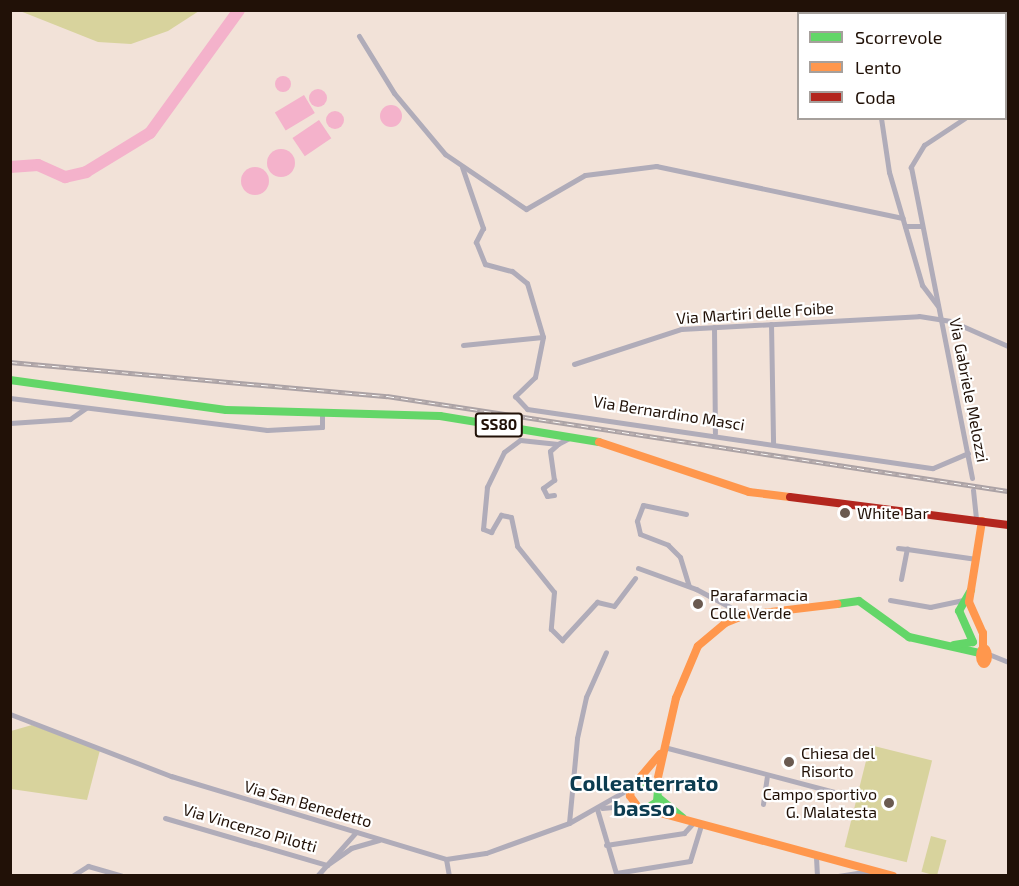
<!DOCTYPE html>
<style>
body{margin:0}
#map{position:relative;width:1019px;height:886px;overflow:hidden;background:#f2e2d8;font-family:"Exo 2",sans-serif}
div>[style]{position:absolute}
.green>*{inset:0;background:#d8d39d;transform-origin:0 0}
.water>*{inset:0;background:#f4b2cb;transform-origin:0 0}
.round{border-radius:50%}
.river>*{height:12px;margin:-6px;padding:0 6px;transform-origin:6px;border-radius:6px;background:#f4b2cb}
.street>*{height:5px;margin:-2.5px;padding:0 2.5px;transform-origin:2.5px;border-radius:2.5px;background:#b0acb9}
.fast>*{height:8px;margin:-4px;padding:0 4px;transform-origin:4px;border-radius:4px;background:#63d668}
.slow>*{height:8px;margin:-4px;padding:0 4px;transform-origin:4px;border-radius:4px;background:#ff974d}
.slow>.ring{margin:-4px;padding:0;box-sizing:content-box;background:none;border:8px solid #ff974d;border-radius:50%}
.jam>*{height:8px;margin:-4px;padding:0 4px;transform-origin:4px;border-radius:4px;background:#b3261e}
.rail>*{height:4.5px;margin-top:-2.25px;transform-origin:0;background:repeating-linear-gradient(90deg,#fff 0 7px,#aba2a5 0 14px);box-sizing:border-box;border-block:2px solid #aba2a5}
.dots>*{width:16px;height:16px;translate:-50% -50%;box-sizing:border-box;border:3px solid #fff;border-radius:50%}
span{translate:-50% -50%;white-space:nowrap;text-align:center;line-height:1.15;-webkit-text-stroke:4.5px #fff;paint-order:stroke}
.shield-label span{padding:2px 4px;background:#fff;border:2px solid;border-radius:4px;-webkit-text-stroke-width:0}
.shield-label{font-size:15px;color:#211107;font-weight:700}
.street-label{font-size:16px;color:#211107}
.poi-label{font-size:16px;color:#211107}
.left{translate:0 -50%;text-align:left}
.right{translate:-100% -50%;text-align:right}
.district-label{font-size:22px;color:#0c3c50;font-weight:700}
.frame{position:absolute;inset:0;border:12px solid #211107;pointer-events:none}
.legend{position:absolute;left:797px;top:12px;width:210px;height:108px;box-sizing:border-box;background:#fff;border:2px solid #a6a09c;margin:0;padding:8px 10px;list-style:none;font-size:18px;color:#211107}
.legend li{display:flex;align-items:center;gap:12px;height:30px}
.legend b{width:30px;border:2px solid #a6a09c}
</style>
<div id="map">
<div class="green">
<i style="clip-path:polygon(20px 11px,199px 11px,168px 31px,131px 44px,98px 42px)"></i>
<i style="clip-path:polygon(32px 725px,100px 750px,87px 800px,11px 789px,11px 731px)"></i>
<i style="left:870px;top:745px;width:64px;height:105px;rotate:14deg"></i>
<i style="left:931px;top:836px;width:16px;height:37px;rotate:15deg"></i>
</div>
<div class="water">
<i class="round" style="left:275px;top:76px;width:16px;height:16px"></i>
<i class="round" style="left:309px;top:89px;width:18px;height:18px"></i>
<i style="left:304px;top:95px;width:21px;height:34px;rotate:59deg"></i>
<i class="round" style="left:380px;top:105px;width:22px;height:22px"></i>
<i class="round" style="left:326px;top:111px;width:18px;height:18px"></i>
<i style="left:319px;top:120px;width:22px;height:32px;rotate:56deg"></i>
<i class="round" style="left:267px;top:149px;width:28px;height:28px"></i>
<i class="round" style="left:241px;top:167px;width:28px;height:28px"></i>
</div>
<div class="river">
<i style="left:10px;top:167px;width:28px;rotate:-4deg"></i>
<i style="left:38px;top:165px;width:30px;rotate:24deg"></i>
<i style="left:65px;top:177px;width:22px;rotate:-13deg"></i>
<i style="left:86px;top:172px;width:75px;rotate:-31.4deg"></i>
<i style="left:150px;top:133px;width:152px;rotate:-54.1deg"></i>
</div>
<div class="street">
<i style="left:871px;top:10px;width:4px;rotate:76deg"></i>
<i style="left:359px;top:36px;width:67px;rotate:58.4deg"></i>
<i style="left:394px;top:93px;width:80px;rotate:50.1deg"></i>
<i style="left:445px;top:154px;width:98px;rotate:34.2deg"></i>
<i style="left:526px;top:209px;width:68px;rotate:-30deg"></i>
<i style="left:585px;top:175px;width:72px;rotate:-7.2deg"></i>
<i style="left:656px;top:166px;width:252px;rotate:11.9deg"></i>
<i style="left:1006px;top:89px;width:3px;rotate:-45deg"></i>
<i style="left:881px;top:118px;width:55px;rotate:81.6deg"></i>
<i style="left:889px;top:172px;width:118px;rotate:73.7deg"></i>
<i style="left:922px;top:285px;width:26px;rotate:53deg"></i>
<i style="left:965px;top:118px;width:49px;rotate:146.6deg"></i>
<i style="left:924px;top:145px;width:26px;rotate:121deg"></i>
<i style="left:911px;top:167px;width:317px;rotate:78.9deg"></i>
<i style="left:462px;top:167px;width:65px;rotate:71deg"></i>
<i style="left:483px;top:228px;width:16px;rotate:117deg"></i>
<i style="left:476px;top:242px;width:24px;rotate:68deg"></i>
<i style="left:485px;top:264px;width:28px;rotate:15deg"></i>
<i style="left:512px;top:271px;width:19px;rotate:39deg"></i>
<i style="left:527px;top:283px;width:56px;rotate:73.5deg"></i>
<i style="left:905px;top:226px;width:17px"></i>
<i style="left:771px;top:324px;width:119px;rotate:89deg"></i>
<i style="left:714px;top:327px;width:106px;rotate:89.5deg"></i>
<i style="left:463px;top:345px;width:80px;rotate:-5.7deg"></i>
<i style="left:543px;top:337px;width:41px;rotate:101.3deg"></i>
<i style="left:535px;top:377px;width:28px;rotate:136deg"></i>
<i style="left:515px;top:396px;width:18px;rotate:47deg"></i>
<i style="left:527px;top:409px;width:410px;rotate:8.3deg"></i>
<i style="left:933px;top:468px;width:38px;rotate:-23deg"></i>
<i style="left:574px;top:364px;width:113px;rotate:-18.1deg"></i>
<i style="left:681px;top:329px;width:238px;rotate:-3.1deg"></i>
<i style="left:919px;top:316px;width:32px;rotate:9deg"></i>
<i style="left:951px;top:321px;width:62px;rotate:23.7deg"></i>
<i style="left:10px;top:398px;width:259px;rotate:7.1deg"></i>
<i style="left:267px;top:430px;width:55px;rotate:-3.1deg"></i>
<i style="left:322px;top:427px;width:14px;rotate:-90deg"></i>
<i style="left:10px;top:423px;width:60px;rotate:-3.8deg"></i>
<i style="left:70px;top:419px;width:19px;rotate:-35deg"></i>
<i style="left:571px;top:437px;width:15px;rotate:152deg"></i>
<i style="left:558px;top:444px;width:38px;rotate:-174deg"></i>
<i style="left:520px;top:440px;width:20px;rotate:143deg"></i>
<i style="left:504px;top:452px;width:39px;rotate:116deg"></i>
<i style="left:487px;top:487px;width:42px;rotate:95.4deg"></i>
<i style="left:483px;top:529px;width:9px;rotate:21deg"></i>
<i style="left:491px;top:532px;width:20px;rotate:-60deg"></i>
<i style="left:501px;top:515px;width:10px;rotate:11deg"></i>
<i style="left:511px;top:517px;width:30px;rotate:78deg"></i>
<i style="left:517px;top:546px;width:59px;rotate:51.2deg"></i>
<i style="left:554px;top:592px;width:37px;rotate:95deg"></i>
<i style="left:551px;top:629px;width:16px;rotate:45deg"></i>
<i style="left:562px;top:640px;width:52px;rotate:-47.4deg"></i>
<i style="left:597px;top:602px;width:17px;rotate:13deg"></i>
<i style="left:614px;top:606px;width:35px;rotate:-53deg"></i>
<i style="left:973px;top:490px;width:31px;rotate:84deg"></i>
<i style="left:554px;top:495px;width:7px;rotate:172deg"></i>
<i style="left:547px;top:496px;width:9px;rotate:-117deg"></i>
<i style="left:543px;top:488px;width:14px;rotate:-36deg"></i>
<i style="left:554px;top:480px;width:29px;rotate:-98deg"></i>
<i style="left:550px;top:451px;width:9px;rotate:-41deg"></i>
<i style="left:686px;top:514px;width:44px;rotate:-168.2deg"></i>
<i style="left:643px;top:505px;width:17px;rotate:111deg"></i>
<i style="left:637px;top:521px;width:13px;rotate:77deg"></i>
<i style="left:640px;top:534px;width:30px;rotate:21deg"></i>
<i style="left:668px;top:545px;width:17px;rotate:45deg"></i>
<i style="left:680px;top:557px;width:30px;rotate:73deg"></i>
<i style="left:898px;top:548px;width:9px;rotate:6deg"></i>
<i style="left:638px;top:568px;width:62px;rotate:19.9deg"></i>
<i style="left:696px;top:589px;width:55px;rotate:28deg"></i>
<i style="left:901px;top:579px;width:31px;rotate:-79deg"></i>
<i style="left:907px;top:549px;width:70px;rotate:8.2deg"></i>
<i style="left:890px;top:600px;width:41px;rotate:9.9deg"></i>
<i style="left:930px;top:607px;width:34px;rotate:-12deg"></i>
<i style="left:986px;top:653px;width:24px;rotate:22deg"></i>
<i style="left:10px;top:714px;width:173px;rotate:21.1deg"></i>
<i style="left:171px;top:776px;width:287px;rotate:16.8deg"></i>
<i style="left:446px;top:859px;width:40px;rotate:-8.5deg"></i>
<i style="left:486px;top:853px;width:88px;rotate:-19.9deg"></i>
<i style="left:569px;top:823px;width:73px;rotate:-29.7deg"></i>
<i style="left:664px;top:747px;width:184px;rotate:14.8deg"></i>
<i style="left:763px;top:804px;width:27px;rotate:-82deg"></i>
<i style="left:602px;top:808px;width:33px;rotate:-5deg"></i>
<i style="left:597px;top:809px;width:67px;rotate:73.5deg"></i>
<i style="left:616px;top:873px;width:75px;rotate:-9.2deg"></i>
<i style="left:690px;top:861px;width:38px;rotate:-73deg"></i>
<i style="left:165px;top:818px;width:169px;rotate:16.2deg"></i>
<i style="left:569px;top:823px;width:85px;rotate:-84.6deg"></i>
<i style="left:577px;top:738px;width:42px;rotate:-77.6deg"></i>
<i style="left:586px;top:697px;width:49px;rotate:-66deg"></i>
<i style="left:606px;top:845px;width:79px;rotate:-8.7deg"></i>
<i style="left:684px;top:833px;width:13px;rotate:-48deg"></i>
<i style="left:816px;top:857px;width:19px;rotate:87deg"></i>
<i style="left:446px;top:859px;width:17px;rotate:80deg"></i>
<i style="left:327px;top:865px;width:29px;rotate:-35deg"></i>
<i style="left:351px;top:848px;width:29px;rotate:-16deg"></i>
<i style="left:72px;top:876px;width:19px;rotate:-32deg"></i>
<i style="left:88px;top:866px;width:35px;rotate:16deg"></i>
<i style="left:317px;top:876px;width:59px;rotate:-48.4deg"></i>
<i style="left:838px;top:876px;width:31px;rotate:-9deg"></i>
</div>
<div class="fast">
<i style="left:10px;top:380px;width:218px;rotate:7.9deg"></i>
<i style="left:226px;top:410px;width:214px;rotate:1.6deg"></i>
<i style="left:440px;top:416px;width:161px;rotate:9.3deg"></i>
<i style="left:837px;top:604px;width:22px;rotate:-8deg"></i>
<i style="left:859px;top:601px;width:62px;rotate:35.8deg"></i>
<i style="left:909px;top:637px;width:73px;rotate:12.7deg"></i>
<i style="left:954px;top:645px;width:19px;rotate:-9deg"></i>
<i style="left:973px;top:642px;width:34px;rotate:-114deg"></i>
<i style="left:959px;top:611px;width:24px;rotate:-60deg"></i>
<i style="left:640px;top:781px;width:20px;rotate:27deg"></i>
<i style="left:658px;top:790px;width:12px;rotate:95deg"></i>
<i style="left:657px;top:802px;width:13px;rotate:148deg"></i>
<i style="left:659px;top:798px;width:31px;rotate:40deg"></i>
</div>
<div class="slow">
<i style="left:599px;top:442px;width:158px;rotate:18.4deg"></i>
<i style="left:749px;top:492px;width:41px;rotate:7deg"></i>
<i style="left:982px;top:521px;width:82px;rotate:99.1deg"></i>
<i style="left:969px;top:602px;width:34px;rotate:66deg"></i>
<i style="left:983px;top:633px;width:15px;rotate:90deg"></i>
<i class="ring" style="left:979.5px;top:647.5px;width:-1px;height:-1px"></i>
<i style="left:660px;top:754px;width:43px;rotate:130.3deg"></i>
<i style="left:632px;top:787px;width:9px;rotate:103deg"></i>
<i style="left:630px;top:796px;width:14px;rotate:54deg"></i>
<i style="left:638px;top:807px;width:264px;rotate:15.1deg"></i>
<i style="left:656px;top:786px;width:90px;rotate:-77.2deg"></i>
<i style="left:676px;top:698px;width:56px;rotate:-67.1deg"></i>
<i style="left:698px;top:646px;width:35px;rotate:-40deg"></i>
<i style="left:725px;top:623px;width:22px;rotate:-22deg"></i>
<i style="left:745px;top:615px;width:93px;rotate:-6.8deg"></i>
</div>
<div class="jam">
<i style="left:790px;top:497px;width:220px;rotate:7.3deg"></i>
</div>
<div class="rail">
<i style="left:10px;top:362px;width:379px;rotate:5.2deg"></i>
<i style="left:387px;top:396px;width:628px;rotate:8.7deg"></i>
</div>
<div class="dots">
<i style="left:845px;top:513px;background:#6a5a50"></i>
<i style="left:698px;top:604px;background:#6a5a50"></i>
<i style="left:789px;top:762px;background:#6a5a50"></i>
<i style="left:889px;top:803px;background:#6a5a50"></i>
</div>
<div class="shield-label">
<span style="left:499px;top:425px">SS80</span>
</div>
<div class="street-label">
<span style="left:755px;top:313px;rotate:-4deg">Via Martiri delle Foibe</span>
<span style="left:969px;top:390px;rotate:79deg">Via Gabriele Melozzi</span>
<span style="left:669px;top:413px;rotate:9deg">Via Bernardino Masci</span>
<span style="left:308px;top:804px;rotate:16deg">Via San Benedetto</span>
<span style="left:250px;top:828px;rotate:16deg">Via Vincenzo Pilotti</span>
</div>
<div class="poi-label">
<span class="left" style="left:857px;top:513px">White Bar</span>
<span class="left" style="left:710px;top:604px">Parafarmacia<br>Colle Verde</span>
<span class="left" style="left:801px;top:762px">Chiesa del<br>Risorto</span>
<span class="right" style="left:877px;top:803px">Campo sportivo<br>G. Malatesta</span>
</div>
<div class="district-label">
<span style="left:644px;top:795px">Colleatterrato<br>basso</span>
</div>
<div class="frame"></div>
<ul class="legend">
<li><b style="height:8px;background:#63d668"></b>Scorrevole</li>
<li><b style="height:8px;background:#ff974d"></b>Lento</li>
<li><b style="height:8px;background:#b3261e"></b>Coda</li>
</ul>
</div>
